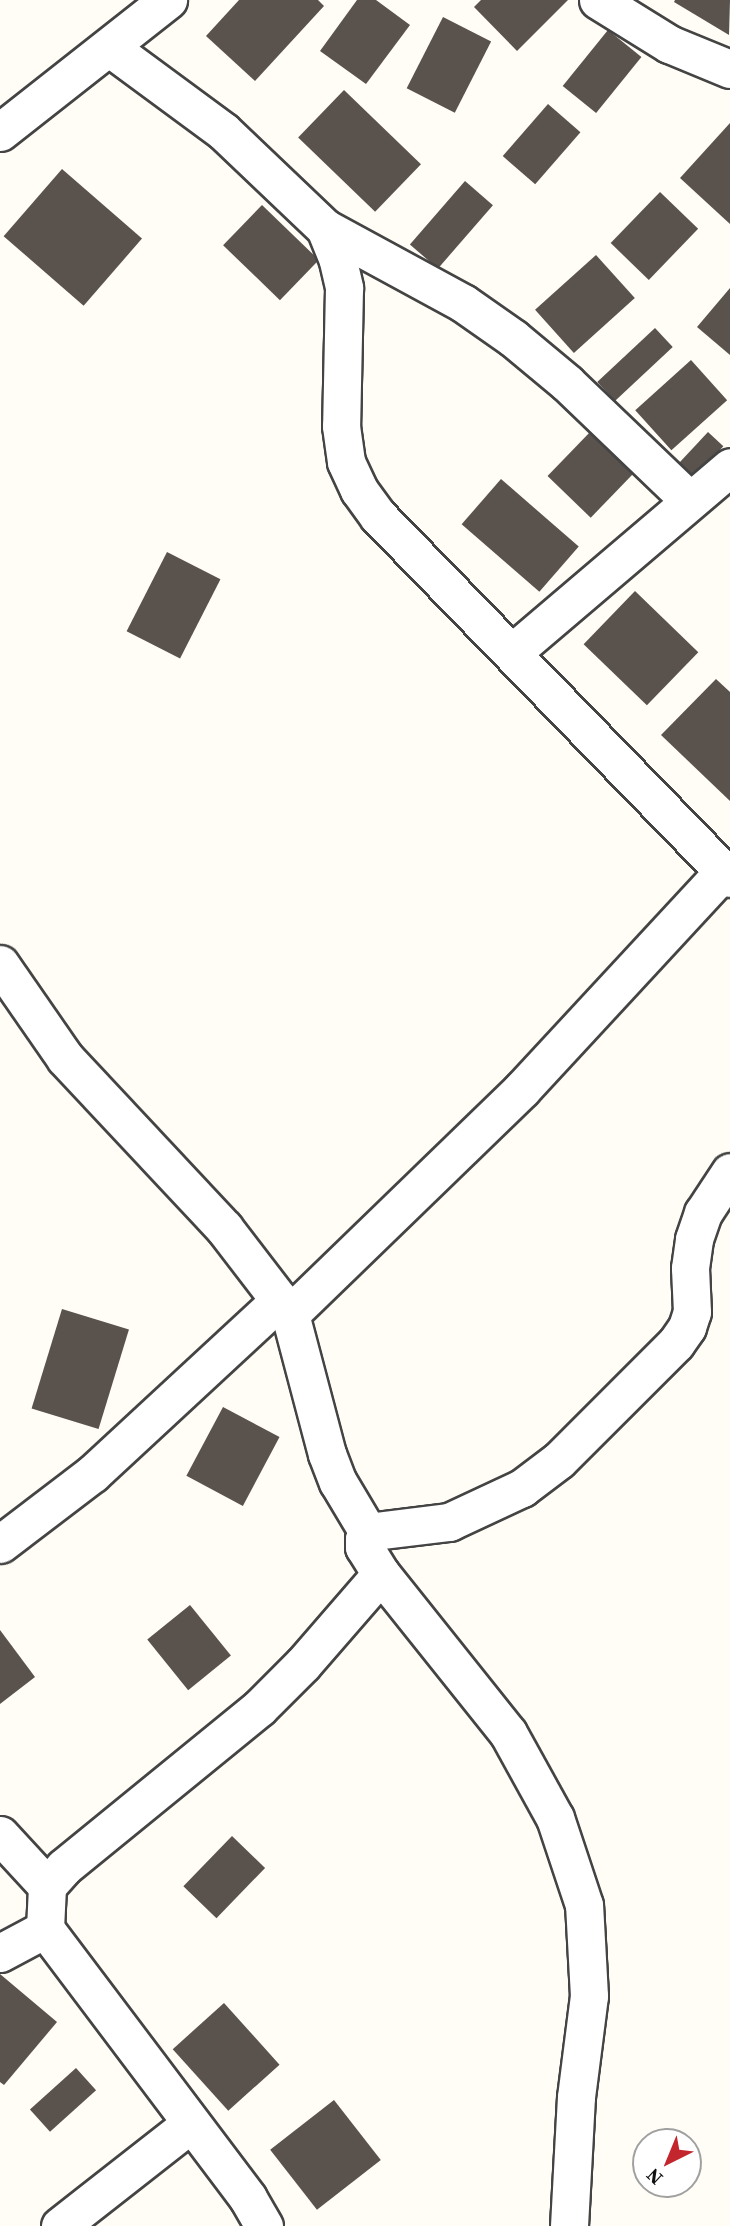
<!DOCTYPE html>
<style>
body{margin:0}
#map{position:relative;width:730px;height:2226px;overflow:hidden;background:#fffdf5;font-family:"Source Serif 4",serif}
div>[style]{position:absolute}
.building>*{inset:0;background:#5a524d;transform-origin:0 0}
.roads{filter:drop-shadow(2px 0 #444) drop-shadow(-2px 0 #444) drop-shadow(0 2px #444) drop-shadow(0 -2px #444)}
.minor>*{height:37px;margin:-18.5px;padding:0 18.5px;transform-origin:18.5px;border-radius:18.5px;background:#fff}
span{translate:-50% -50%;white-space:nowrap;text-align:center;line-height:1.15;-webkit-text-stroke:7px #fff;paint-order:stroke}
.north{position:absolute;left:632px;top:2128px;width:70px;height:70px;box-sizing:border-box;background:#fff;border:2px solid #a0a0a0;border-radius:50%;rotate:223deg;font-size:19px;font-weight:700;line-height:28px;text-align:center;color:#111}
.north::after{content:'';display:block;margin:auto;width:24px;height:32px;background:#c4262e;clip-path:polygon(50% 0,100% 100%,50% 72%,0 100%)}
</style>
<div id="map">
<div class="building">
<i style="clip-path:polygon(239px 0,318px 0,324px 6px,255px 81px,206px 36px)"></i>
<i style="clip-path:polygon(357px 0,376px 0,410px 25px,366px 84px,320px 51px)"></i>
<i style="clip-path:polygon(481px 0,568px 0,517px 51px,474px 7px)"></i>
<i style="clip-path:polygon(675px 0,730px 0,729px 35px,674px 2px)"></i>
<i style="left:443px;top:17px;width:54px;height:80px;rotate:27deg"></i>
<i style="left:608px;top:30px;width:43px;height:72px;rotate:39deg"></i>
<i style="left:344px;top:90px;width:107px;height:66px;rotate:44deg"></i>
<i style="left:548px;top:104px;width:43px;height:69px;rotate:41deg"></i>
<i style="clip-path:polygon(730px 123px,730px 224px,680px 178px)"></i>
<i style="left:62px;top:169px;width:106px;height:89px;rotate:41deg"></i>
<i style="left:465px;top:181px;width:37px;height:84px;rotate:41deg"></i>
<i style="left:660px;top:192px;width:53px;height:71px;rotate:44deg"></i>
<i style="left:262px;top:205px;width:79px;height:56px;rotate:44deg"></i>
<i style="left:596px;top:255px;width:58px;height:82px;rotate:48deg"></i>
<i style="clip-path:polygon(730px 288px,730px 355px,697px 327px)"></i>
<i style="left:655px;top:328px;width:26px;height:79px;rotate:47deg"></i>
<i style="left:691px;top:360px;width:54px;height:75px;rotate:48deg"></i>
<i style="left:592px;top:430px;width:60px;height:64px;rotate:44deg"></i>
<i style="left:708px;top:432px;width:21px;height:51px;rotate:43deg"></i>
<i style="left:501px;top:479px;width:103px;height:60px;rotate:41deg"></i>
<i style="left:167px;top:552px;width:60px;height:89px;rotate:27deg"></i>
<i style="left:635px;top:591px;width:88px;height:74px;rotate:44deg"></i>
<i style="clip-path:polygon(716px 679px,730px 692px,730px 801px,661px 735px)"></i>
<i style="left:62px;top:1309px;width:70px;height:104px;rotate:17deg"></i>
<i style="left:223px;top:1407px;width:64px;height:78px;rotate:28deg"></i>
<i style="left:190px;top:1605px;width:65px;height:55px;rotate:51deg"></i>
<i style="clip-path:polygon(0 1630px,35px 1677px,0 1704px)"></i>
<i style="left:232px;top:1836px;width:46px;height:70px;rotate:44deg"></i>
<i style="clip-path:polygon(0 1974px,57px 2022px,4px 2085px,0 2082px)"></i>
<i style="left:224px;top:2003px;width:83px;height:69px;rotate:48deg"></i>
<i style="left:76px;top:2068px;width:30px;height:62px;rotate:48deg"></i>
<i style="left:334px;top:2100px;width:76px;height:81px;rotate:52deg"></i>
</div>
<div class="roads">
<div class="minor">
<i style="left:598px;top:0;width:84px;rotate:31.8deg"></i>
<i style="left:669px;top:44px;width:66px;rotate:22.3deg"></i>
<i style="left:109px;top:47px;width:142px;rotate:36.4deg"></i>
<i style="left:223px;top:131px;width:141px;rotate:43.6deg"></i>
<i style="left:325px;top:228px;width:35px;rotate:68deg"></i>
<i style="left:338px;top:261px;width:28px;rotate:77deg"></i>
<i style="left:344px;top:288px;width:138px;rotate:91.2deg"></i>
<i style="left:341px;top:426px;width:36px;rotate:82deg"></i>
<i style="left:346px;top:462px;width:31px;rotate:65deg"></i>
<i style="left:359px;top:490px;width:32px;rotate:54deg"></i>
<i style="left:378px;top:516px;width:505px;rotate:45.8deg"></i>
<i style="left:0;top:132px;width:214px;rotate:-38.2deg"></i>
<i style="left:325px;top:228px;width:157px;rotate:28.5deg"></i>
<i style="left:463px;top:303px;width:61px;rotate:35deg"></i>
<i style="left:513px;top:338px;width:70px;rotate:39.8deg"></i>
<i style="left:567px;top:383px;width:169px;rotate:43.8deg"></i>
<i style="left:513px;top:652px;width:285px;rotate:-40.4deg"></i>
<i style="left:0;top:964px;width:114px;rotate:55.3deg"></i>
<i style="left:65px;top:1058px;width:233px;rotate:46.9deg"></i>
<i style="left:224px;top:1228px;width:108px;rotate:52.5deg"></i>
<i style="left:290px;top:1314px;width:145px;rotate:75.2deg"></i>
<i style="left:327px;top:1454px;width:30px;rotate:69deg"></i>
<i style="left:338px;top:1482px;width:61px;rotate:59.2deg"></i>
<i style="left:290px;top:1314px;width:323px;rotate:-44.1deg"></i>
<i style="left:522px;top:1089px;width:296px;rotate:-47.2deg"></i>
<i style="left:0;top:1544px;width:116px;rotate:-37.3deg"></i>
<i style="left:92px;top:1474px;width:256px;rotate:-42.8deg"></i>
<i style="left:0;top:1835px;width:69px;rotate:47.3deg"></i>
<i style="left:0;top:1953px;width:51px;rotate:-28.1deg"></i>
<i style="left:60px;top:2226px;width:165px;rotate:-38.1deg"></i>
<i style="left:264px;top:2226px;width:32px;rotate:-120deg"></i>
<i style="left:248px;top:2198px;width:337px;rotate:-127deg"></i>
<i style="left:45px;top:1929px;width:43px;rotate:-87.3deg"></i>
<i style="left:47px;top:1886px;width:25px;rotate:-48deg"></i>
<i style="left:64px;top:1867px;width:252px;rotate:-39.2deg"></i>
<i style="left:259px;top:1708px;width:62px;rotate:-45deg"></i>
<i style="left:303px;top:1664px;width:119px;rotate:-49.1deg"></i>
<i style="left:569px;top:2226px;width:129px;rotate:-86.9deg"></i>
<i style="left:576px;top:2097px;width:102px;rotate:-82.7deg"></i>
<i style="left:589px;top:1996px;width:91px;rotate:-93.1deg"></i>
<i style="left:584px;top:1905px;width:92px;rotate:-108.4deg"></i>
<i style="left:555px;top:1818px;width:97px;rotate:-118.9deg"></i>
<i style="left:508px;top:1733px;width:203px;rotate:-128.6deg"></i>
<i style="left:381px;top:1574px;width:32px;rotate:-122deg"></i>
<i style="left:364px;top:1547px;width:8px;rotate:-90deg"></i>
<i style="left:364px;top:1539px;width:14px;rotate:-36deg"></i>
<i style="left:375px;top:1531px;width:75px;rotate:-6.9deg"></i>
<i style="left:449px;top:1522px;width:81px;rotate:-25deg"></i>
<i style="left:522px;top:1488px;width:46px;rotate:-37.1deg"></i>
<i style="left:559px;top:1460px;width:165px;rotate:-45deg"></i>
<i style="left:676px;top:1343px;width:19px;rotate:-55deg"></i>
<i style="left:687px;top:1327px;width:16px;rotate:-72deg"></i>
<i style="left:692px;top:1312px;width:44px;rotate:-92.6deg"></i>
<i style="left:690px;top:1268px;width:29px;rotate:-82deg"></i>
<i style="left:694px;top:1239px;width:28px;rotate:-71deg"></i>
<i style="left:703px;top:1213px;width:49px;rotate:-56.6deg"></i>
</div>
</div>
<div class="north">N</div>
</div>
